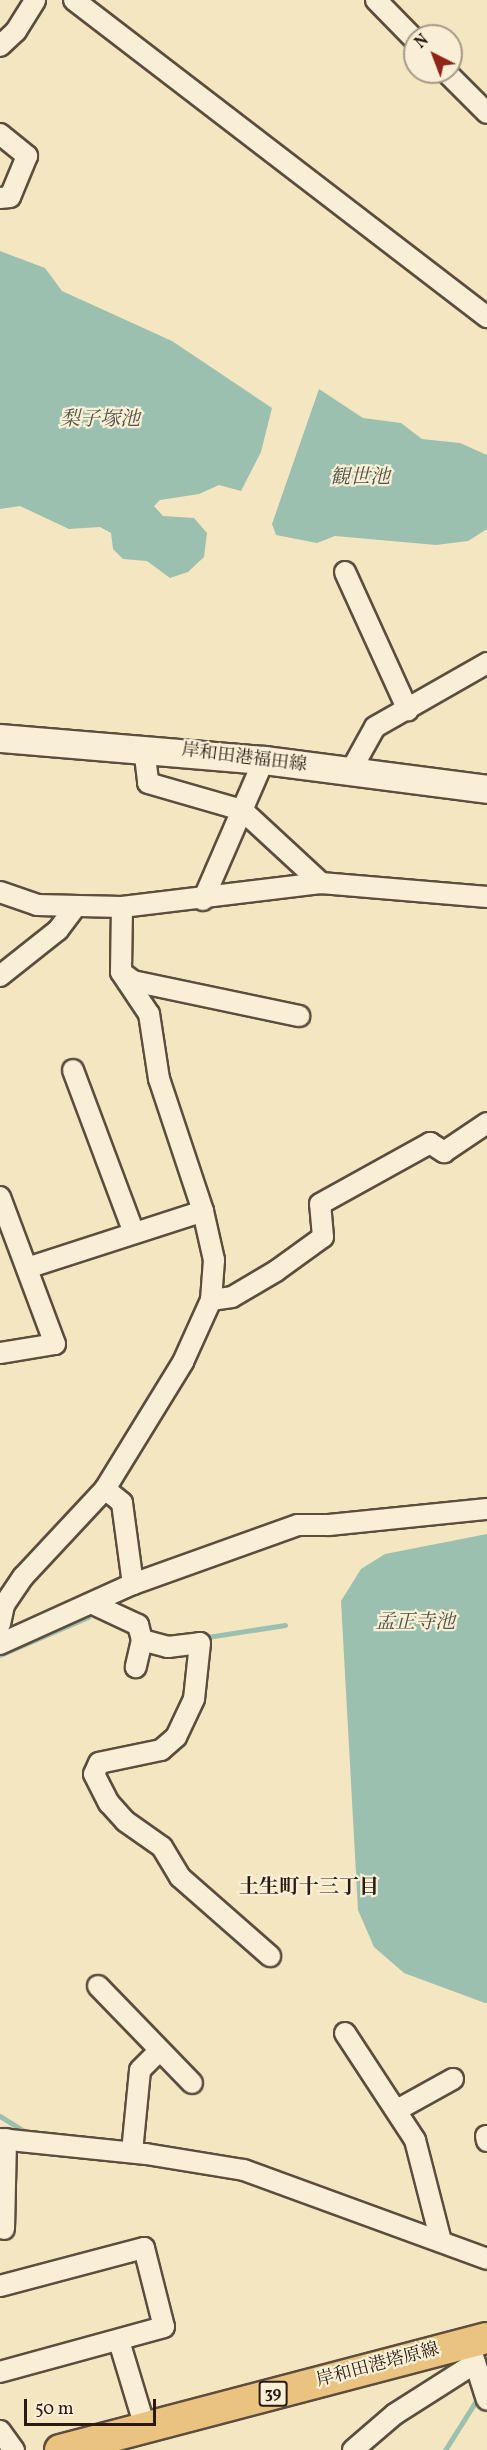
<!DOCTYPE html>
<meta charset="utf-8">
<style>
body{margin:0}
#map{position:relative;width:487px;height:2450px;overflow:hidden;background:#f4e6c0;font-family:Vollkorn,"Noto Serif JP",serif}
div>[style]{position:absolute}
.water>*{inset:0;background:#9cc0af}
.stream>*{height:5px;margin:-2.5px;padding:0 2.5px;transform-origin:2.5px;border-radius:2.5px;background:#9cc0af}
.roads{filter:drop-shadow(2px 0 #5c4d3e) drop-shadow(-2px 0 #5c4d3e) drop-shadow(0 2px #5c4d3e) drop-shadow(0 -2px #5c4d3e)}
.street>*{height:20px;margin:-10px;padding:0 10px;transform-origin:10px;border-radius:10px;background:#f8efd6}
.secondary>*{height:27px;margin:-13.5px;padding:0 13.5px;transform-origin:13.5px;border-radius:13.5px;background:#f8efd6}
.primary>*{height:30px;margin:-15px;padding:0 15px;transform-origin:15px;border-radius:15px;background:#eac380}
span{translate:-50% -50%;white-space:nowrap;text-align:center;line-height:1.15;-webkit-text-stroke:4.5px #f8efd6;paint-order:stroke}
.shield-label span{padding:2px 4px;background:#f8efd6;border:2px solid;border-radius:4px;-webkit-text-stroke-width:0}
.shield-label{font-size:16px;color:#2a1a12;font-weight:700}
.street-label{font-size:18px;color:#2a1a12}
.water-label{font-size:20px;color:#525449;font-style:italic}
.neighbourhood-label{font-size:20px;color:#2a1a12;font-weight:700}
.north{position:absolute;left:403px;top:24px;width:60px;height:60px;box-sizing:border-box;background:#f8efd6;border:2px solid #a69a88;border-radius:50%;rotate:318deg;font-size:16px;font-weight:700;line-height:24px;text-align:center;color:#2a1a12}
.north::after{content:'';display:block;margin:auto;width:21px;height:27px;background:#8f2418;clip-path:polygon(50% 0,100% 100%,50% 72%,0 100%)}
.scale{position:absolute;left:24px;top:2399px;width:132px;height:27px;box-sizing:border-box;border:3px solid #2a1a12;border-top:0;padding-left:8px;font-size:18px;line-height:21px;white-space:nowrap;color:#2a1a12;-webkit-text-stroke:4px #f8efd6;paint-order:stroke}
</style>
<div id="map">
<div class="water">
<i style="clip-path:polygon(0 251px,45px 268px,62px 291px,172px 341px,272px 408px,261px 452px,241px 491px,219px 485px,199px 494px,160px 500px,154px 506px,163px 516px,194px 518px,207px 533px,204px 557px,188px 572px,170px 578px,147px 561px,123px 559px,113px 549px,111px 533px,100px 527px,69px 529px,20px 506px,0 509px)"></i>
<i style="clip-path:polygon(319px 389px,363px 418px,401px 423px,422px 439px,460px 443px,487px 455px,487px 529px,468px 541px,436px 545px,335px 536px,317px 543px,276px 535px,272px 524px)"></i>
<i style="clip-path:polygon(487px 1534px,487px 2003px,485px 2003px,404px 1973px,374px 1947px,358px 1910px,341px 1601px,361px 1569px,385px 1554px)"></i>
</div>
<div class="stream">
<i style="left:201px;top:1638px;width:85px;rotate:-8.8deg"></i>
<i style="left:0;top:1655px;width:96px;rotate:-23.4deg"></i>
<i style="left:0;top:2116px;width:36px;rotate:32deg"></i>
<i style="left:207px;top:2154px;width:20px;rotate:11deg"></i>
<i style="left:445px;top:2450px;width:64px;rotate:-57.8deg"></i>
</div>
<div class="roads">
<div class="street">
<i style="left:74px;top:0;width:521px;rotate:37.51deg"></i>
<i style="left:376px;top:0;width:56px;rotate:45.7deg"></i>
<i style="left:0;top:46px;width:22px;rotate:-43deg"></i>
<i style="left:16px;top:31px;width:36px;rotate:-58deg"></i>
<i style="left:446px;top:72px;width:58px;rotate:45deg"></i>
<i style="left:0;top:134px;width:35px;rotate:39deg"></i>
<i style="left:27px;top:156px;width:44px;rotate:112.5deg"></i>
<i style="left:10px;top:197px;width:10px;rotate:174deg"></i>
<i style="left:345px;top:572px;width:152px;rotate:65.5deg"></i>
<i style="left:144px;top:748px;width:35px;rotate:83deg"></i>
<i style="left:148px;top:783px;width:98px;rotate:16deg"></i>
<i style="left:242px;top:810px;width:108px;rotate:42.7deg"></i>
<i style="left:350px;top:772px;width:51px;rotate:-60.9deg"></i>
<i style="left:375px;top:727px;width:129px;rotate:-29.7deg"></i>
<i style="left:0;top:892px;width:39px;rotate:19deg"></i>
<i style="left:37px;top:905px;width:85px;rotate:1.3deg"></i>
<i style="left:122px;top:907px;width:200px;rotate:-6.9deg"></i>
<i style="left:321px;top:883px;width:167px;rotate:4.8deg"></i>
<i style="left:203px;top:900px;width:153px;rotate:-66.5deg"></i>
<i style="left:122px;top:907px;width:65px;rotate:90.9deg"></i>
<i style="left:121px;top:972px;width:15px;rotate:37deg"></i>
<i style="left:133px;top:981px;width:170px;rotate:11.9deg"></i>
<i style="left:0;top:976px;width:74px;rotate:-38.4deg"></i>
<i style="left:58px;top:930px;width:30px;rotate:-53deg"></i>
<i style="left:73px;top:1070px;width:174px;rotate:69.5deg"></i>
<i style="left:0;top:1197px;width:157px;rotate:69.5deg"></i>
<i style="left:55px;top:1344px;width:56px;rotate:170.7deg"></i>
<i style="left:27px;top:1268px;width:185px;rotate:-17.9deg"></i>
<i style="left:211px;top:1300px;width:21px;rotate:-8deg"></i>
<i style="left:232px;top:1297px;width:51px;rotate:-30.6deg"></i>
<i style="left:276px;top:1271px;width:58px;rotate:-35.9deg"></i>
<i style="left:323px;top:1237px;width:33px;rotate:-95deg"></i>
<i style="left:320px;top:1204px;width:126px;rotate:-29deg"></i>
<i style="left:430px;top:1143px;width:17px;rotate:33deg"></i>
<i style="left:444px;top:1152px;width:52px;rotate:-34deg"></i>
<i style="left:105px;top:1489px;width:22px;rotate:39deg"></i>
<i style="left:122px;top:1503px;width:82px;rotate:82.3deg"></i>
<i style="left:93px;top:1604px;width:50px;rotate:25deg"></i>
<i style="left:138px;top:1625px;width:16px;rotate:75deg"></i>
<i style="left:142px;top:1640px;width:28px;rotate:103deg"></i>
<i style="left:0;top:1624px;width:19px;rotate:-78deg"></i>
<i style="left:4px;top:1605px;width:34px;rotate:-56deg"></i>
<i style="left:23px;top:1577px;width:120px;rotate:-47deg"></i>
<i style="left:105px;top:1489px;width:149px;rotate:-58.4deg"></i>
<i style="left:183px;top:1362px;width:68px;rotate:-65.7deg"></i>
<i style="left:211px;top:1300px;width:40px;rotate:-85.7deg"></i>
<i style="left:214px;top:1260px;width:50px;rotate:-102.7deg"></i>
<i style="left:203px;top:1211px;width:139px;rotate:-108.4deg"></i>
<i style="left:159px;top:1079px;width:66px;rotate:-98.7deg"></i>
<i style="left:149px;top:1014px;width:50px;rotate:-123.7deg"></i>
<i style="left:142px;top:1640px;width:27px;rotate:15deg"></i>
<i style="left:168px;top:1647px;width:32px;rotate:-7deg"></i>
<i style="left:200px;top:1643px;width:56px;rotate:96.1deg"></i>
<i style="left:194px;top:1699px;width:42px;rotate:115.3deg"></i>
<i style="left:176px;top:1737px;width:20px;rotate:139deg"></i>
<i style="left:161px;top:1750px;width:63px;rotate:168.2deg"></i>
<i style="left:99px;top:1763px;width:12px;rotate:114deg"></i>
<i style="left:94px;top:1774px;width:33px;rotate:63deg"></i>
<i style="left:109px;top:1803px;width:24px;rotate:48deg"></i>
<i style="left:125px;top:1821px;width:45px;rotate:35.1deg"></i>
<i style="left:162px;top:1847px;width:35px;rotate:59deg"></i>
<i style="left:180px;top:1877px;width:120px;rotate:41.3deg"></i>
<i style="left:0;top:1644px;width:146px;rotate:-24.3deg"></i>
<i style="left:133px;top:1584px;width:175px;rotate:-19.7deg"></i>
<i style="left:298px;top:1525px;width:31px"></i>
<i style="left:329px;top:1525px;width:159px;rotate:-5.8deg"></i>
<i style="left:98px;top:1986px;width:135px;rotate:45.9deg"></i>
<i style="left:345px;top:2033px;width:128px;rotate:56.8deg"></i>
<i style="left:415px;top:2140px;width:104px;rotate:75.6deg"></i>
<i style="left:397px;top:2110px;width:64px;rotate:-29deg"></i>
<i style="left:486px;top:2136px;width:5px;rotate:79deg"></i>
<i style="left:0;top:2139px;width:147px;rotate:5.9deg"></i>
<i style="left:146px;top:2154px;width:99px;rotate:9.3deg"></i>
<i style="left:244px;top:2170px;width:259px;rotate:20.1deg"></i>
<i style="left:132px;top:2152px;width:82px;rotate:-84.4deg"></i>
<i style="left:140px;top:2070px;width:28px;rotate:-45deg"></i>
<i style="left:4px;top:2229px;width:90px;rotate:-88.7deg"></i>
<i style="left:0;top:2286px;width:149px;rotate:-14.8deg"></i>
<i style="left:144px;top:2248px;width:81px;rotate:75.8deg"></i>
<i style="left:164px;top:2327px;width:170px;rotate:164.7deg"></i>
<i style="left:119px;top:2341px;width:90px;rotate:73.2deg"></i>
<i style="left:472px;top:2353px;width:49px;rotate:72.3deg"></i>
<i style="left:0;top:2431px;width:24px;rotate:54deg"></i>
<i style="left:353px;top:2450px;width:55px;rotate:-40.6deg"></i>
<i style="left:395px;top:2414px;width:95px;rotate:-32.5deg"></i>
</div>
<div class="secondary">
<i style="left:0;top:738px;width:265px;rotate:4.8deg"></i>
<i style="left:264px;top:760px;width:225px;rotate:7.4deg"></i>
</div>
<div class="primary">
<i style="left:60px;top:2450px;width:441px;rotate:-14.7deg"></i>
</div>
</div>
<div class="shield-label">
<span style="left:273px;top:2394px">39</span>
</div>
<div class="street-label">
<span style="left:244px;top:759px;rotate:7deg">岸和田港福田線</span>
<span style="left:378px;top:2366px;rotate:-15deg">岸和田港塔原線</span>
</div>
<div class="water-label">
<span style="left:100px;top:420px">梨子塚池</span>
<span style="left:360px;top:478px">観世池</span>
<span style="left:415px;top:1623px">孟正寺池</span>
</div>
<div class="neighbourhood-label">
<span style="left:309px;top:1888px">土生町十三丁目</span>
</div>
<div class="north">N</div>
<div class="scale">50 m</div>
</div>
